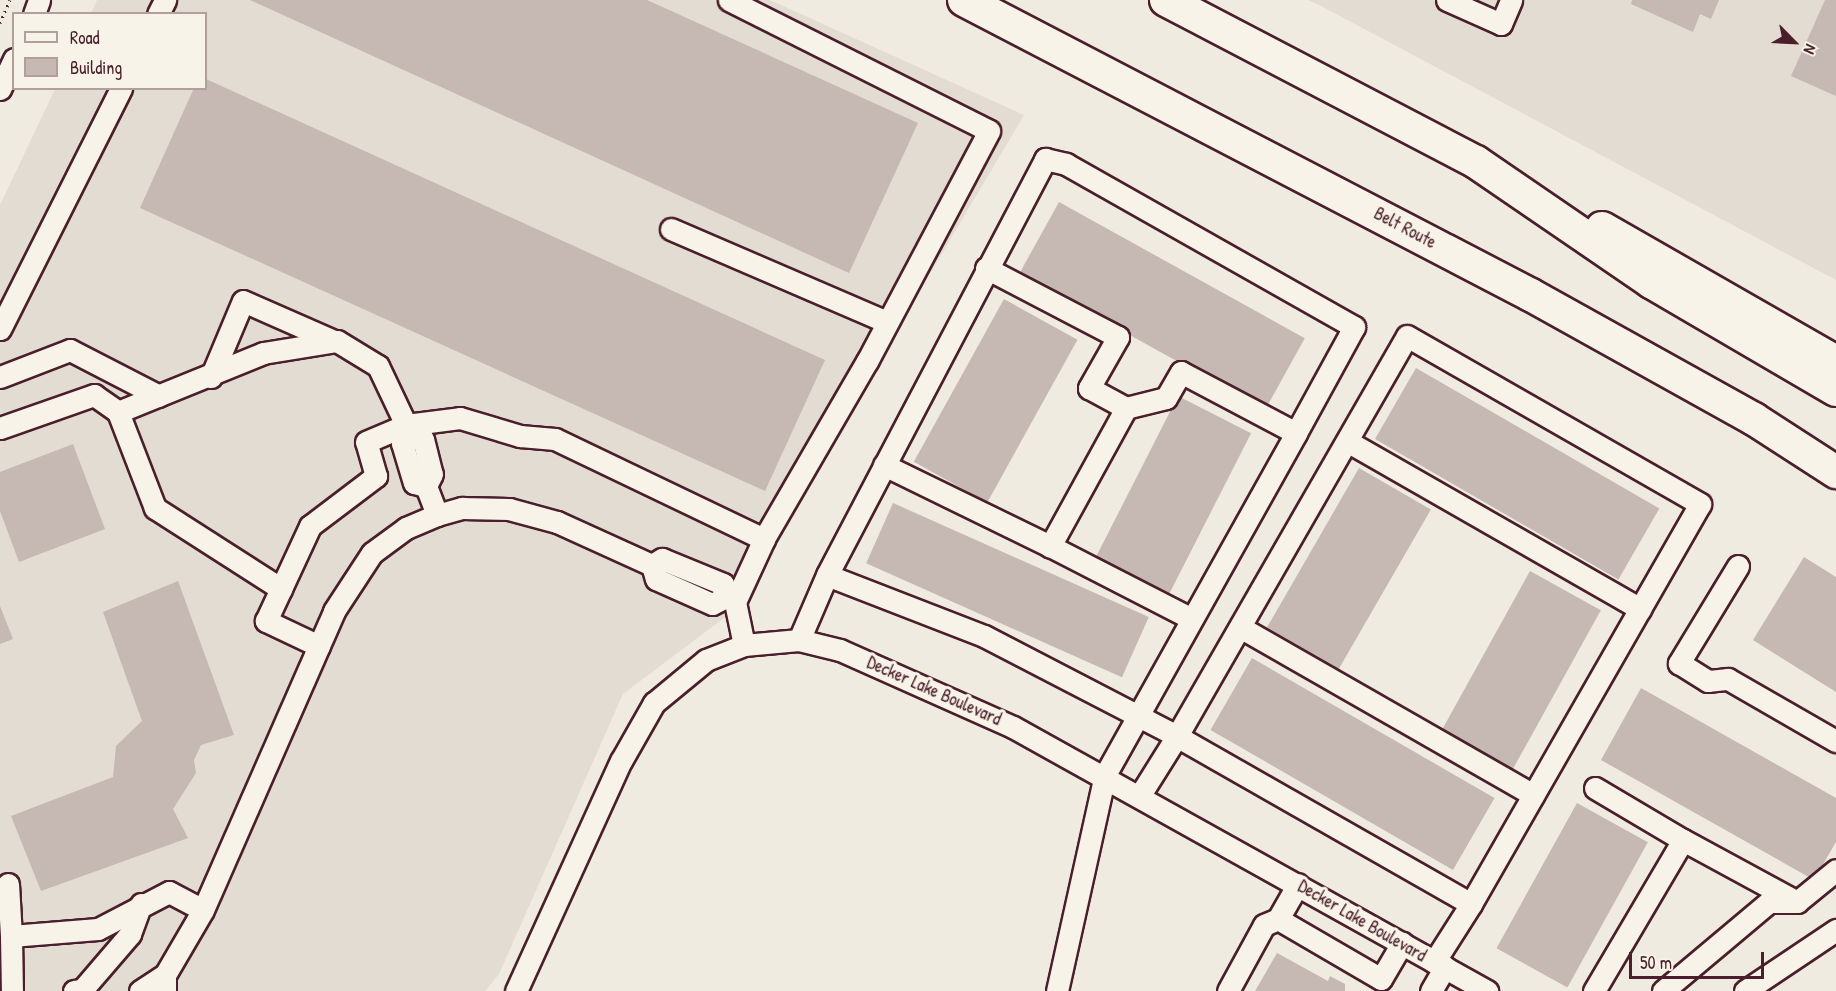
<!DOCTYPE html>
<style>
body{margin:0}
#map{position:relative;width:1836px;height:991px;overflow:hidden;background:#f0ebe0;font-family:"Patrick Hand",sans-serif}
div>[style]{position:absolute}
.built>*{inset:0;background:#e3dcd2}
.building>*{inset:0;background:#c6b8b3;transform-origin:0 0}
.path>*{height:3px;margin-top:-1.5px;transform-origin:0;background:repeating-linear-gradient(90deg,#4a1f2b 0 1.5px,transparent 0 6px)}
.roads{filter:drop-shadow(2px 0 #4a1f2b) drop-shadow(-2px 0 #4a1f2b) drop-shadow(0 2px #4a1f2b) drop-shadow(0 -2px #4a1f2b)}
.minor>*{height:21px;margin:-10.5px;padding:0 10.5px;transform-origin:10.5px;border-radius:10.5px;background:#f7f3e8}
.highway>*{height:32px;margin:-16px;padding:0 16px;transform-origin:16px;border-radius:16px;background:#f7f3e8}
span{translate:-50% -50%;white-space:nowrap;text-align:center;line-height:1.15;-webkit-text-stroke:6px #f7f3e8;paint-order:stroke}
.street-label{font-size:18px;color:#4a1f2b}
.legend{position:absolute;left:12px;top:12px;width:195px;height:78px;box-sizing:border-box;background:#f7f3e8;border:2px solid #b29e9c;margin:0;padding:8px 10px;list-style:none;font-size:18px;color:#4a1f2b}
.legend li{display:flex;align-items:center;gap:12px;height:30px}
.legend b{width:30px;border:2px solid #b29e9c}
.north{position:absolute;left:1764px;top:12px;width:60px;height:60px;-webkit-text-stroke:4px #f7f3e8;paint-order:stroke;rotate:114deg;font-size:16px;font-weight:700;line-height:24px;text-align:center;color:#4a1f2b}
.north::after{content:'';display:block;margin:auto;width:21px;height:27px;background:#4a1f2b;clip-path:polygon(50% 0,100% 100%,50% 72%,0 100%)}
.scale{position:absolute;left:1629px;top:952px;width:135px;height:27px;box-sizing:border-box;border:3px solid #4a1f2b;border-top:0;padding-left:8px;font-size:18px;line-height:21px;white-space:nowrap;color:#4a1f2b;-webkit-text-stroke:4px #f7f3e8;paint-order:stroke}
</style>
<div id="map">
<div class="built">
<i style="clip-path:polygon(97px 0,770px 0,1024px 115px,728px 615px,623px 694px,499px 974px,485px 991px,0 991px,0 205px,55px 89px,206px 88px,206px 14px,91px 13px)"></i>
<i style="clip-path:polygon(1308px 0,1836px 0,1836px 280px,1321px 6px)"></i>
</div>
<div class="building">
<i style="clip-path:polygon(250px 0,647px 0,918px 123px,849px 273px)"></i>
<i style="clip-path:polygon(1632px 0,1719px 0,1711px 19px,1700px 14px,1693px 32px,1631px 4px)"></i>
<i style="clip-path:polygon(1825px 0,1836px 0,1836px 96px,1791px 76px)"></i>
<i style="clip-path:polygon(206px 79px,825px 360px,765px 491px,140px 208px,194px 88px,206px 88px)"></i>
<i style="left:1059px;top:202px;width:281px;height:82px;rotate:29deg"></i>
<i style="left:1004px;top:299px;width:84px;height:186px;rotate:29deg"></i>
<i style="left:1416px;top:368px;width:281px;height:82px;rotate:30deg"></i>
<i style="left:1178px;top:396px;width:82px;height:183px;rotate:27deg"></i>
<i style="clip-path:polygon(73px 444px,105px 529px,19px 562px,0 511px,0 472px)"></i>
<i style="left:1359px;top:468px;width:83px;height:184px;rotate:30deg"></i>
<i style="left:893px;top:503px;width:280px;height:66px;rotate:24deg"></i>
<i style="clip-path:polygon(1804px 557px,1836px 577px,1836px 692px,1753px 640px)"></i>
<i style="left:1530px;top:571px;width:81px;height:184px;rotate:29deg"></i>
<i style="clip-path:polygon(178px 581px,234px 735px,201px 745px,194px 760px,196px 773px,173px 809px,188px 838px,41px 891px,11px 816px,113px 777px,116px 746px,142px 721px,103px 612px)"></i>
<i style="clip-path:polygon(0 606px,13px 639px,0 644px)"></i>
<i style="left:1252px;top:658px;width:280px;height:83px;rotate:30deg"></i>
<i style="clip-path:polygon(1641px 688px,1836px 798px,1836px 842px,1814px 880px,1601px 760px)"></i>
<i style="left:1577px;top:803px;width:81px;height:166px;rotate:29deg"></i>
<i style="clip-path:polygon(1277px 953px,1328px 981px,1330px 976px,1345px 984px,1345px 991px,1255px 991px)"></i>
</div>
<div class="path">
<i style="left:0;top:23px;width:25px;rotate:-67deg"></i>
</div>
<div class="roads">
<div class="minor">
<i style="left:729px;top:0;width:291px;rotate:26.7deg"></i>
<i style="left:989px;top:131px;width:260px;rotate:117.9deg"></i>
<i style="left:867px;top:361px;width:206px;rotate:120.1deg"></i>
<i style="left:764px;top:539px;width:69px;rotate:114.7deg"></i>
<i style="left:735px;top:602px;width:44px;rotate:78.2deg"></i>
<i style="left:1447px;top:0;width:59px;rotate:24deg"></i>
<i style="left:1501px;top:24px;width:26px;rotate:-67deg"></i>
<i style="left:34px;top:14px;width:15px;rotate:-70deg"></i>
<i style="left:158px;top:14px;width:16px;rotate:-63deg"></i>
<i style="left:0;top:89px;width:33px;rotate:-65deg"></i>
<i style="left:671px;top:229px;width:235px;rotate:23.3deg"></i>
<i style="left:986px;top:268px;width:149px;rotate:27.6deg"></i>
<i style="left:1118px;top:337px;width:59px;rotate:119.6deg"></i>
<i style="left:1089px;top:388px;width:42px;rotate:28.4deg"></i>
<i style="left:0;top:329px;width:270px;rotate:-63.3deg"></i>
<i style="left:1407px;top:336px;width:338px;rotate:29.8deg"></i>
<i style="left:1700px;top:504px;width:461px;rotate:119.8deg"></i>
<i style="left:1471px;top:904px;width:339px;rotate:-150.3deg"></i>
<i style="left:1177px;top:736px;width:461px;rotate:-60.1deg"></i>
<i style="left:0;top:377px;width:75px;rotate:-21.1deg"></i>
<i style="left:70px;top:350px;width:100px;rotate:27.3deg"></i>
<i style="left:211px;top:377px;width:82px;rotate:-67.2deg"></i>
<i style="left:243px;top:301px;width:99px;rotate:23.7deg"></i>
<i style="left:118px;top:412px;width:103px;rotate:68.9deg"></i>
<i style="left:155px;top:508px;width:150px;rotate:32.7deg"></i>
<i style="left:0;top:428px;width:100px;rotate:-19.3deg"></i>
<i style="left:94px;top:395px;width:29px;rotate:35deg"></i>
<i style="left:118px;top:412px;width:157px;rotate:-22.1deg"></i>
<i style="left:263px;top:353px;width:75px;rotate:-9.2deg"></i>
<i style="left:337px;top:341px;width:48px;rotate:31.4deg"></i>
<i style="left:378px;top:366px;width:65px;rotate:64.6deg"></i>
<i style="left:406px;top:425px;width:54px;rotate:-7.4deg"></i>
<i style="left:460px;top:418px;width:63px;rotate:16.7deg"></i>
<i style="left:520px;top:436px;width:35px;rotate:5deg"></i>
<i style="left:555px;top:439px;width:232px;rotate:25.6deg"></i>
<i style="left:1347px;top:441px;width:338px;rotate:29.8deg"></i>
<i style="left:884px;top:465px;width:185px;rotate:26deg"></i>
<i style="left:426px;top:486px;width:12px;rotate:-166deg"></i>
<i style="left:414px;top:483px;width:42px;rotate:-106.7deg"></i>
<i style="left:402px;top:443px;width:10px;rotate:-45deg"></i>
<i style="left:409px;top:436px;width:14px;rotate:12deg"></i>
<i style="left:423px;top:439px;width:36px;rotate:76deg"></i>
<i style="left:432px;top:474px;width:13px;rotate:117deg"></i>
<i style="left:426px;top:486px;width:31px;rotate:69deg"></i>
<i style="left:662px;top:559px;width:66px;rotate:22.3deg"></i>
<i style="left:723px;top:584px;width:14px;rotate:86deg"></i>
<i style="left:724px;top:598px;width:13px;rotate:153deg"></i>
<i style="left:712px;top:604px;width:61px;rotate:-155.9deg"></i>
<i style="left:656px;top:579px;width:15px;rotate:-106deg"></i>
<i style="left:652px;top:565px;width:12px;rotate:-31deg"></i>
<i style="left:1738px;top:566px;width:114px;rotate:121.3deg"></i>
<i style="left:1679px;top:663px;width:34px;rotate:32deg"></i>
<i style="left:1708px;top:681px;width:20px;rotate:-6deg"></i>
<i style="left:1728px;top:679px;width:125px;rotate:29.9deg"></i>
<i style="left:1240px;top:627px;width:338px;rotate:29.8deg"></i>
<i style="left:799px;top:640px;width:71px;rotate:-66.7deg"></i>
<i style="left:319px;top:646px;width:59px;rotate:-154.7deg"></i>
<i style="left:266px;top:621px;width:105px;rotate:-65.1deg"></i>
<i style="left:310px;top:526px;width:83px;rotate:-37.1deg"></i>
<i style="left:376px;top:476px;width:35px;rotate:-106deg"></i>
<i style="left:366px;top:442px;width:43px;rotate:-23deg"></i>
<i style="left:406px;top:425px;width:11px;rotate:75deg"></i>
<i style="left:1595px;top:788px;width:102px;rotate:30.6deg"></i>
<i style="left:1140px;top:795px;width:70px;rotate:-57.9deg"></i>
<i style="left:1177px;top:736px;width:217px;rotate:-152.6deg"></i>
<i style="left:984px;top:636px;width:168px;rotate:-158.8deg"></i>
<i style="left:827px;top:575px;width:470px;rotate:-62.3deg"></i>
<i style="left:1045px;top:159px;width:22px;rotate:13deg"></i>
<i style="left:1066px;top:164px;width:331px;rotate:29.5deg"></i>
<i style="left:1354px;top:327px;width:121px;rotate:118.7deg"></i>
<i style="left:8px;top:884px;width:52px;rotate:86.7deg"></i>
<i style="left:11px;top:936px;width:87px;rotate:-4.6deg"></i>
<i style="left:98px;top:929px;width:80px;rotate:-27.5deg"></i>
<i style="left:169px;top:892px;width:38px;rotate:28deg"></i>
<i style="left:1278px;top:919px;width:119px;rotate:30.2deg"></i>
<i style="left:1381px;top:979px;width:42px;rotate:-59.7deg"></i>
<i style="left:11px;top:936px;width:55px;rotate:89deg"></i>
<i style="left:1434px;top:962px;width:69px;rotate:-57.5deg"></i>
<i style="left:74px;top:991px;width:8px;rotate:-7deg"></i>
<i style="left:82px;top:990px;width:74px;rotate:-49.4deg"></i>
<i style="left:130px;top:934px;width:32px;rotate:-70deg"></i>
<i style="left:140px;top:991px;width:30px;rotate:-33deg"></i>
<i style="left:165px;top:991px;width:16px;rotate:-90deg"></i>
<i style="left:165px;top:975px;width:75px;rotate:-59.7deg"></i>
<i style="left:203px;top:910px;width:326px;rotate:-66.3deg"></i>
<i style="left:334px;top:611px;width:69px;rotate:-56.8deg"></i>
<i style="left:372px;top:553px;width:42px;rotate:-36.3deg"></i>
<i style="left:406px;top:528px;width:34px;rotate:-23deg"></i>
<i style="left:437px;top:515px;width:26px;rotate:-16deg"></i>
<i style="left:462px;top:508px;width:47px;rotate:1.2deg"></i>
<i style="left:509px;top:509px;width:50px;rotate:15.2deg"></i>
<i style="left:557px;top:522px;width:104px;rotate:24.4deg"></i>
<i style="left:516px;top:991px;width:253px;rotate:-65.5deg"></i>
<i style="left:621px;top:761px;width:67px;rotate:-60.4deg"></i>
<i style="left:654px;top:703px;width:67px;rotate:-39.6deg"></i>
<i style="left:706px;top:660px;width:41px;rotate:-21.5deg"></i>
<i style="left:744px;top:645px;width:55px;rotate:-5.2deg"></i>
<i style="left:799px;top:640px;width:42px;rotate:13.7deg"></i>
<i style="left:840px;top:650px;width:189px;rotate:24deg"></i>
<i style="left:1013px;top:727px;width:543px;rotate:29.12deg"></i>
<i style="left:1057px;top:991px;width:221px;rotate:-77.5deg"></i>
<i style="left:1105px;top:775px;width:392px;rotate:-60.8deg"></i>
<i style="left:1296px;top:433px;width:130px;rotate:-152.1deg"></i>
<i style="left:1181px;top:372px;width:30px;rotate:120deg"></i>
<i style="left:1166px;top:398px;width:41px;rotate:166deg"></i>
<i style="left:1126px;top:408px;width:158px;rotate:118.8deg"></i>
<i style="left:1050px;top:546px;width:157px;rotate:27.2deg"></i>
<i style="left:1228px;top:991px;width:75px;rotate:-61.4deg"></i>
<i style="left:1264px;top:925px;width:15px;rotate:-23deg"></i>
<i style="left:1278px;top:919px;width:40px;rotate:-60.3deg"></i>
<i style="left:1431px;top:991px;width:28px;rotate:-60deg"></i>
<i style="left:1594px;top:991px;width:175px;rotate:-59.5deg"></i>
<i style="left:1683px;top:840px;width:130px;rotate:28.5deg"></i>
<i style="left:1797px;top:902px;width:50px;rotate:-39.4deg"></i>
<i style="left:1663px;top:991px;width:138px;rotate:-40deg"></i>
<i style="left:1769px;top:902px;width:28px"></i>
<i style="left:1745px;top:991px;width:110px;rotate:-33.8deg"></i>
</div>
<div class="highway">
<i style="left:964px;top:0;width:639px;rotate:27.49deg"></i>
<i style="left:1531px;top:295px;width:255px;rotate:29.1deg"></i>
<i style="left:1754px;top:419px;width:98px;rotate:32.9deg"></i>
<i style="left:1166px;top:0;width:350px;rotate:27.6deg"></i>
<i style="left:1476px;top:162px;width:212px;rotate:34.4deg"></i>
<i style="left:1651px;top:282px;width:214px;rotate:30.3deg"></i>
<i style="left:1602px;top:228px;width:270px;rotate:29.8deg"></i>
</div>
</div>
<div class="street-label">
<span style="left:1405px;top:228px;rotate:28deg">Belt Route</span>
<span style="left:934px;top:691px;rotate:24deg">Decker Lake Boulevard</span>
<span style="left:1362px;top:921px;rotate:30deg">Decker Lake Boulevard</span>
</div>
<ul class="legend">
<li><b style="height:8px;background:#f7f3e8"></b>Road</li>
<li><b style="height:16px;background:#c6b8b3"></b>Building</li>
</ul>
<div class="north">N</div>
<div class="scale">50 m</div>
</div>
